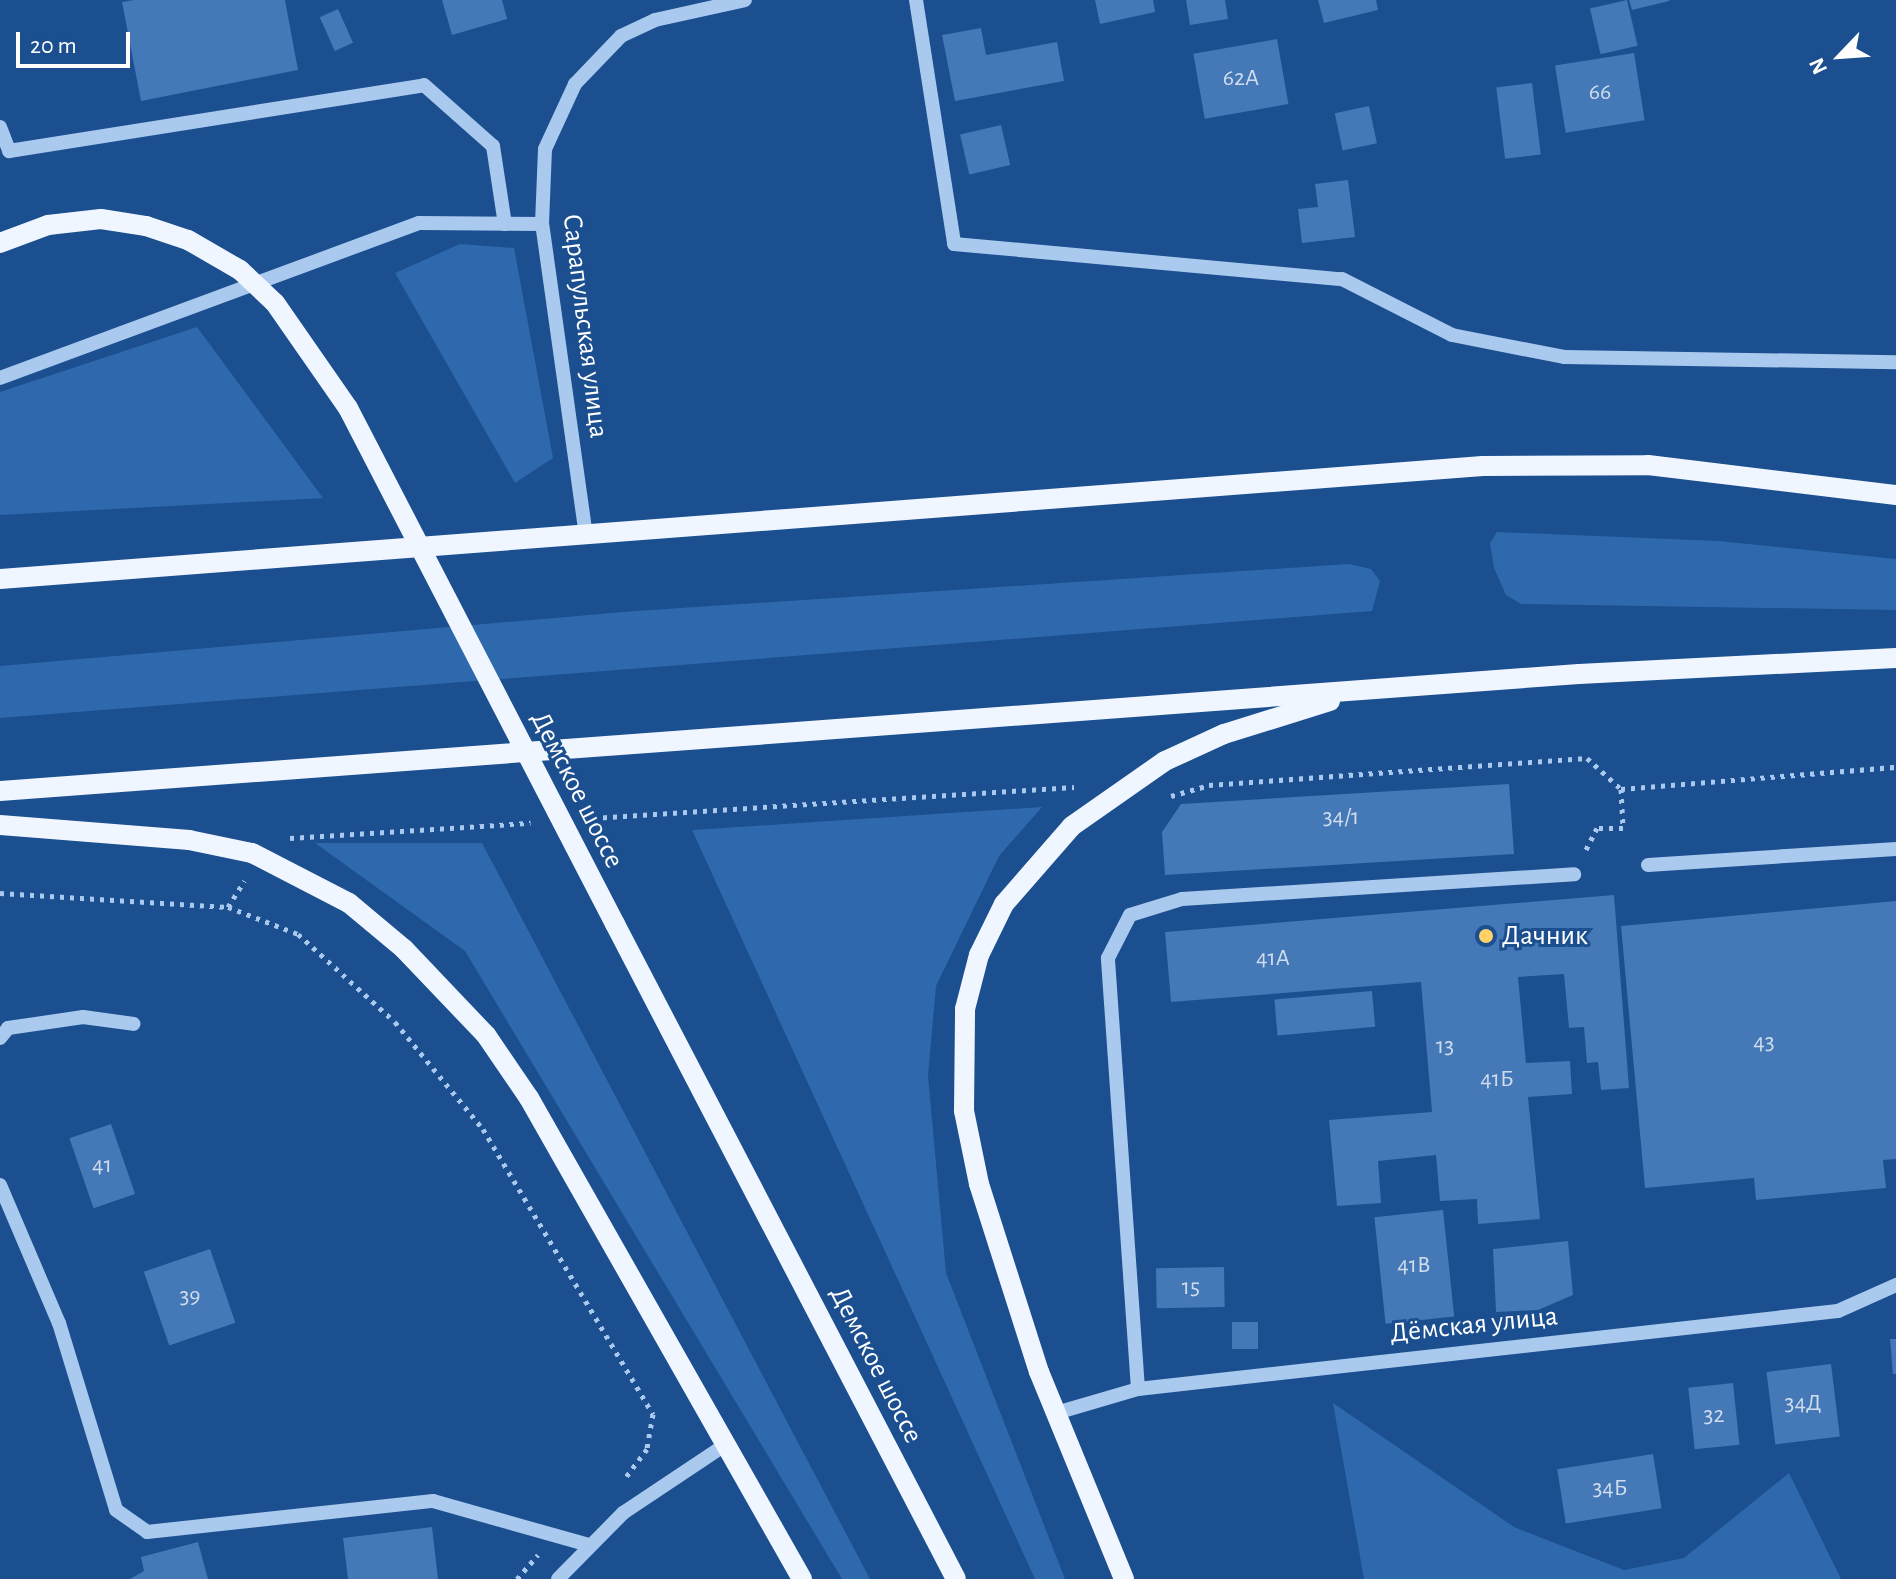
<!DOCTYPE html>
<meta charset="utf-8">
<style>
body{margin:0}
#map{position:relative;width:1896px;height:1579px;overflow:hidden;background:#1b4f8f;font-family:"Alegreya Sans",sans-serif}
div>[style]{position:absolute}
.green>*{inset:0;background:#2e69ad}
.building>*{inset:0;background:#4478b7;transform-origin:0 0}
.path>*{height:5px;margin-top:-2.5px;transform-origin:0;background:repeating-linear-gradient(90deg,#a9c9ee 0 4px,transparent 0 10px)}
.minor>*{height:14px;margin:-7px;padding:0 7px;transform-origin:7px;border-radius:7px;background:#a9c9ee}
.major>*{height:20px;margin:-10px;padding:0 10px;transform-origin:10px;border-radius:10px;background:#f0f6ff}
.major-bridge>*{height:20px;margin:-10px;padding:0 10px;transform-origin:10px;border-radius:10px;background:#f0f6ff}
.dots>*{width:22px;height:22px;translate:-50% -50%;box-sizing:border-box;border:4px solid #1b4f8f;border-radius:50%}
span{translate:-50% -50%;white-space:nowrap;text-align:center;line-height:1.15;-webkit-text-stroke:6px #1b4f8f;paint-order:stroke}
.number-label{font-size:24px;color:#d0dded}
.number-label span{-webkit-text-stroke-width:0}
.street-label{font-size:28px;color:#fff}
.poi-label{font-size:28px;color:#fff}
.left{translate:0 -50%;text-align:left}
.north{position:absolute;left:1800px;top:16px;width:80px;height:80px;-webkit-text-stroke:6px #1b4f8f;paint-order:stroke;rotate:245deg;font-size:22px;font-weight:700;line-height:32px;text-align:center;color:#fff}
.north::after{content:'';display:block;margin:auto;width:28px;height:36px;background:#fff;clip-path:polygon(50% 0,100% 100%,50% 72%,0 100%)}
.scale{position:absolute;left:16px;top:32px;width:114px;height:36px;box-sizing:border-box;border:4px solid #fff;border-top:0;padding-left:10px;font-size:24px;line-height:28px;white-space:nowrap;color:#fff;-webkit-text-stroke:6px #1b4f8f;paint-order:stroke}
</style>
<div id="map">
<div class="green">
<i style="clip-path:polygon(460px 244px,514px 248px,553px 458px,515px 483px,395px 273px)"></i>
<i style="clip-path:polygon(197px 327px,323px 498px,0 515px,0 392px)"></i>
<i style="clip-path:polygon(1497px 532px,1719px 541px,1896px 559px,1896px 610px,1521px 604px,1506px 595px,1494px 568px,1490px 543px)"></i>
<i style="clip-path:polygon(1349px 564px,1371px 569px,1380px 581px,1372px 611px,0 718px,0 666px,635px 611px)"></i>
<i style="clip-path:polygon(1042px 807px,999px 856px,936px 986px,928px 1076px,946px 1273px,1065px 1579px,1035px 1579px,692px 830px)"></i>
<i style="clip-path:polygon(315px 843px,482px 843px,870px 1579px,842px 1579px,465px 951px)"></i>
<i style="clip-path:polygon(1333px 1403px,1514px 1527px,1624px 1570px,1684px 1558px,1789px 1473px,1841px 1579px,1364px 1579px)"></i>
</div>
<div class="building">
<i style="clip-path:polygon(134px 0,285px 0,298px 70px,141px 101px,122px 2px)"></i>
<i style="clip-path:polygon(442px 0,502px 0,507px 19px,452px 35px)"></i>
<i style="clip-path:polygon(1095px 0,1153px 0,1155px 12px,1100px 24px)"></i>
<i style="clip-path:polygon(1186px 0,1225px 0,1228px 19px,1190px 25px)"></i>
<i style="clip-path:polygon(1318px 0,1376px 0,1378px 10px,1324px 23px)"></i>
<i style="left:1627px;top:0;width:47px;height:38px;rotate:77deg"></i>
<i style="clip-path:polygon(1629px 0,1669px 0,1669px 1px,1632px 10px)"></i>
<i style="left:338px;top:9px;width:37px;height:20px;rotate:66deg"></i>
<i style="clip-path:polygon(981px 28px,986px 55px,1057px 42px,1064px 81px,955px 101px,942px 35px)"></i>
<i style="left:1277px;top:39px;width:66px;height:85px;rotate:80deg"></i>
<i style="left:1634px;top:53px;width:68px;height:80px;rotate:81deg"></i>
<i style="left:1532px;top:83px;width:72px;height:36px;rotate:83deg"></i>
<i style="left:1369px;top:106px;width:38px;height:35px;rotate:78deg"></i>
<i style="left:1001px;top:125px;width:41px;height:42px;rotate:77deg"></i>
<i style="clip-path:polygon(1348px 180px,1355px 237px,1302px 243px,1298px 209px,1318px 207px,1315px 184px)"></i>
<i style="clip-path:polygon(1509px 784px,1514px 854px,1165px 875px,1162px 832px,1181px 804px)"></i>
<i style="clip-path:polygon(1614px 895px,1629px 1088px,1601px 1090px,1598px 1062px,1587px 1063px,1584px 1027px,1569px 1028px,1564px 974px,1518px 977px,1526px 1063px,1570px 1061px,1572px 1094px,1528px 1097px,1540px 1219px,1478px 1224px,1477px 1199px,1440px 1201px,1436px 1155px,1378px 1161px,1381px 1203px,1337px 1206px,1329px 1120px,1432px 1112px,1421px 982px,1171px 1002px,1165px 932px)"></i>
<i style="clip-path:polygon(1896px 901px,1896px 1159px,1883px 1160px,1886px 1188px,1756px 1200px,1754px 1178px,1645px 1188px,1621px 926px)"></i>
<i style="left:1372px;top:991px;width:36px;height:98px;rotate:85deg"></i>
<i style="left:111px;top:1124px;width:74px;height:44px;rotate:71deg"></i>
<i style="left:1443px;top:1210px;width:107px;height:69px;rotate:84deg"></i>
<i style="clip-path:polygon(1568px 1241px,1573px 1295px,1538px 1310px,1496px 1312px,1493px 1249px)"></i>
<i style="left:210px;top:1249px;width:78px;height:70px;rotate:71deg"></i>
<i style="left:1224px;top:1267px;width:40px;height:68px;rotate:89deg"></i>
<i style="left:1232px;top:1322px;width:26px;height:27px"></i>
<i style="clip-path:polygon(1890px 1339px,1896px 1339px,1896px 1374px,1893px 1374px)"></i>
<i style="left:1831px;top:1364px;width:73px;height:65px;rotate:83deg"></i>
<i style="left:1733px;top:1383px;width:62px;height:45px;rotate:84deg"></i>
<i style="left:1653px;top:1454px;width:55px;height:97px;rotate:81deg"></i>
<i style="clip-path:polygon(432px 1527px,438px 1579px,348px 1579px,343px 1538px)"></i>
<i style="clip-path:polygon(198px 1542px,208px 1579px,130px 1579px,144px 1571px,141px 1557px)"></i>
</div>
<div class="path">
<i style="left:1621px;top:789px;width:276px;rotate:-4.6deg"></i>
<i style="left:1171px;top:796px;width:40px;rotate:-16deg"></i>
<i style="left:1209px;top:785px;width:379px;rotate:-4.1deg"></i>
<i style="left:1587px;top:758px;width:46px;rotate:42.4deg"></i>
<i style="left:1621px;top:789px;width:39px;rotate:87deg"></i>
<i style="left:1623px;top:828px;width:26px;rotate:180deg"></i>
<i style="left:1597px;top:828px;width:29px;rotate:117deg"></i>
<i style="left:593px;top:818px;width:482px;rotate:-3.7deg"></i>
<i style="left:290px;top:838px;width:241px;rotate:-3.6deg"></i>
<i style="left:0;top:893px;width:228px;rotate:3.5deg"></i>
<i style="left:228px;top:907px;width:31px;rotate:-58deg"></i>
<i style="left:228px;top:907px;width:75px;rotate:21.1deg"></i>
<i style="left:298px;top:934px;width:131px;rotate:42.2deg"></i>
<i style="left:395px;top:1022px;width:139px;rotate:50.6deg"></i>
<i style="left:483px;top:1129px;width:332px;rotate:59.2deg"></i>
<i style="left:653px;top:1414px;width:36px;rotate:100deg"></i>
<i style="left:647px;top:1449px;width:35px;rotate:127deg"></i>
<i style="left:517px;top:1579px;width:32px;rotate:-49deg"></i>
</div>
<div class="minor">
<i style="left:916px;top:0;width:247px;rotate:81.1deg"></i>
<i style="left:954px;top:244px;width:390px;rotate:5.2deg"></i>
<i style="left:1342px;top:279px;width:123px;rotate:27deg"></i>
<i style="left:1452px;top:335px;width:114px;rotate:11.1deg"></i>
<i style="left:1564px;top:357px;width:332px;rotate:0.9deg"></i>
<i style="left:0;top:127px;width:26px;rotate:69deg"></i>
<i style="left:9px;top:151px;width:420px;rotate:-9deg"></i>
<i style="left:424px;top:85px;width:92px;rotate:41.5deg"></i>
<i style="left:493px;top:146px;width:79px;rotate:81.3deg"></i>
<i style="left:0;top:378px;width:447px;rotate:-20.3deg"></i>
<i style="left:419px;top:223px;width:123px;rotate:0.5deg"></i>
<i style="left:586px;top:536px;width:315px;rotate:-98deg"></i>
<i style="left:542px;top:224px;width:75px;rotate:-87.7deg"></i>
<i style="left:545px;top:149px;width:72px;rotate:-65.2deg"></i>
<i style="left:575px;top:84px;width:66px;rotate:-46.2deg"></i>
<i style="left:621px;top:36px;width:38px;rotate:-25deg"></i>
<i style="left:655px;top:20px;width:92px;rotate:-12.5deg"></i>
<i style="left:1648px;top:865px;width:249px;rotate:-3.7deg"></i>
<i style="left:0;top:1038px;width:13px;rotate:-51deg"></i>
<i style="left:8px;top:1028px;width:76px;rotate:-8.3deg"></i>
<i style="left:83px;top:1017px;width:51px;rotate:7.8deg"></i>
<i style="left:0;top:1185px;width:150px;rotate:66.9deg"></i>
<i style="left:59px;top:1323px;width:195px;rotate:73deg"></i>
<i style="left:116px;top:1510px;width:38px;rotate:35deg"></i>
<i style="left:147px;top:1532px;width:288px;rotate:-6.2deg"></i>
<i style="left:433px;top:1501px;width:162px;rotate:15.8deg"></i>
<i style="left:1138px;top:1389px;width:432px;rotate:-94deg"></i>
<i style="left:1108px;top:958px;width:48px;rotate:-62.9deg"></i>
<i style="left:1130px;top:915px;width:54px;rotate:-17.1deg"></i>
<i style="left:1182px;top:899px;width:393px;rotate:-3.6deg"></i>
<i style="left:1056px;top:1413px;width:85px;rotate:-16.3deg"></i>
<i style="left:1138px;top:1389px;width:704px;rotate:-6.36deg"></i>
<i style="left:1838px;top:1311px;width:64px;rotate:-24.1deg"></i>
<i style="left:558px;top:1579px;width:93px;rotate:-45.4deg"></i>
<i style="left:623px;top:1513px;width:123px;rotate:-33.7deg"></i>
</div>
<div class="major">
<i style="left:0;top:579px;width:1487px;rotate:-4.36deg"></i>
<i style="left:1483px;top:466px;width:165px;rotate:-0.3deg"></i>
<i style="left:1648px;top:465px;width:250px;rotate:6.9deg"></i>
<i style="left:0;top:791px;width:1583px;rotate:-4.24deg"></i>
<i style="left:1579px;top:674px;width:317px;rotate:-2.9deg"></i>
<i style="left:0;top:825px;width:190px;rotate:4.5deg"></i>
<i style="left:189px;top:840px;width:64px;rotate:11.7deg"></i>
<i style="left:252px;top:853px;width:109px;rotate:27.3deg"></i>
<i style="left:349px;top:903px;width:72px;rotate:39.9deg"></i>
<i style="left:404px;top:949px;width:119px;rotate:46.4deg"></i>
<i style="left:486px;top:1035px;width:76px;rotate:55.7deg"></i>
<i style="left:529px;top:1098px;width:553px;rotate:60.42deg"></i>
<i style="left:615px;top:924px;width:738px;rotate:62.5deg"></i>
<i style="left:1124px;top:1579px;width:224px;rotate:-112.3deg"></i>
<i style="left:1039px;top:1372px;width:197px;rotate:-107.7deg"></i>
<i style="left:979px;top:1184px;width:75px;rotate:-101.6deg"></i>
<i style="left:964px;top:1111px;width:102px;rotate:-89.4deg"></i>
<i style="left:965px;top:1009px;width:56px;rotate:-75.5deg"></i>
<i style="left:979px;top:955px;width:57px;rotate:-63.9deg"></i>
<i style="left:1004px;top:904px;width:103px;rotate:-48.9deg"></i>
<i style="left:1072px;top:826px;width:113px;rotate:-35deg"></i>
<i style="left:1165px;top:761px;width:65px;rotate:-24.6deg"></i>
<i style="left:1224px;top:734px;width:111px;rotate:-17.3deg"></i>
</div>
<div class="major-bridge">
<i style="left:0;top:243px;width:51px;rotate:-20.6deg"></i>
<i style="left:48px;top:225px;width:53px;rotate:-6.5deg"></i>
<i style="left:101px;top:219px;width:46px;rotate:8.8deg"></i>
<i style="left:146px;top:226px;width:44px;rotate:18.4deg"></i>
<i style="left:188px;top:240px;width:60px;rotate:30deg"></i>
<i style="left:240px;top:270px;width:48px;rotate:43.3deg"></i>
<i style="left:275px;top:303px;width:128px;rotate:55.2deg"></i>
<i style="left:348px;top:408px;width:581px;rotate:62.64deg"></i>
</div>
<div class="dots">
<i style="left:1486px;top:936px;background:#ffd166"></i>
</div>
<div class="number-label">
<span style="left:1241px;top:79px">62А</span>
<span style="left:1600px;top:93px">66</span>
<span style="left:1341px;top:818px">34/1</span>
<span style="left:1273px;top:959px">41А</span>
<span style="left:1764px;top:1043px">43</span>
<span style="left:1445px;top:1047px">13</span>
<span style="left:1497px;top:1080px">41Б</span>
<span style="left:102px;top:1166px">41</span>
<span style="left:1414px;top:1266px">41В</span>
<span style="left:1191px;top:1288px">15</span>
<span style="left:190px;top:1297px">39</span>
<span style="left:1803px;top:1404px">34Д</span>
<span style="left:1714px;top:1416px">32</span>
<span style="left:1610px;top:1489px">34Б</span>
</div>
<div class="street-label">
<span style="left:585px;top:326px;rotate:83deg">Сарапульская улица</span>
<span style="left:577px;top:790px;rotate:63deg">Демское шоссе</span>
<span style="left:1474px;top:1325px;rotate:-6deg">Дёмская улица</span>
<span style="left:876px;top:1365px;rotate:63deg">Демское шоссе</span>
</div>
<div class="poi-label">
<span class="left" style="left:1502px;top:936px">Дачник</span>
</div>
<div class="north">N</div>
<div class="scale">20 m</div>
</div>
